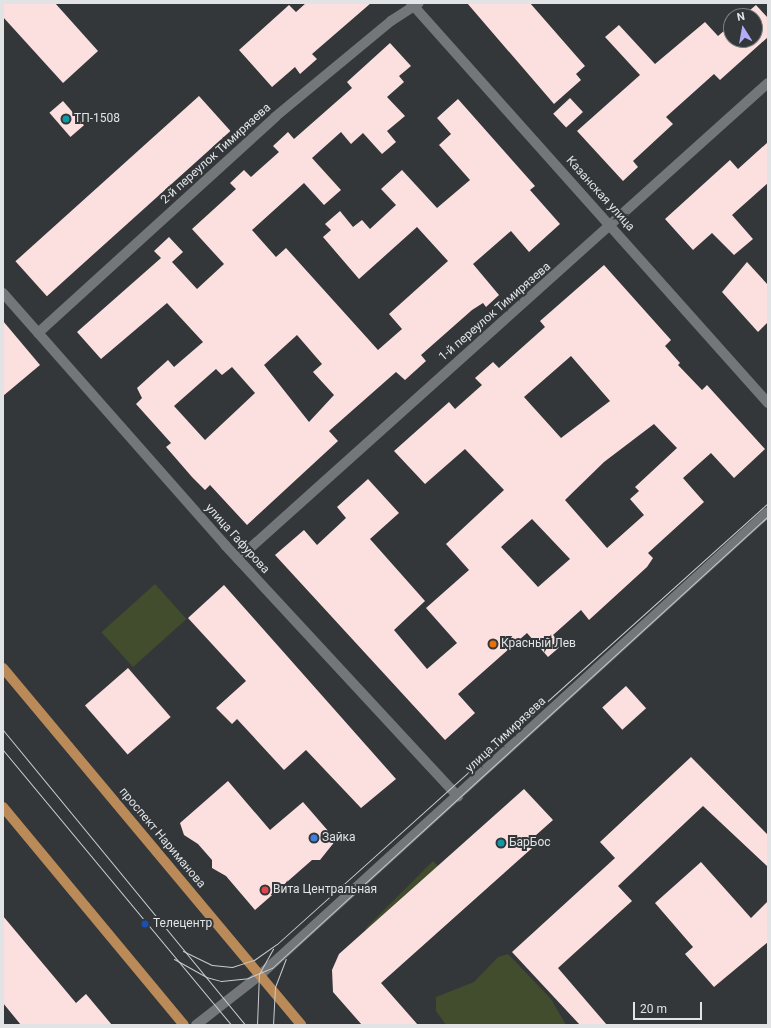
<!DOCTYPE html>
<meta charset="utf-8">
<style>
body{margin:0}
#map{position:relative;width:771px;height:1028px;overflow:hidden;background:#33373a;font-family:Roboto,sans-serif}
div>[style]{position:absolute}
.green>*{inset:0;background:#414d2c;transform-origin:0 0}
.building>*{inset:0;background:#fbe0df;transform-origin:0 0}
.street>*{height:10px;margin:-5px;padding:0 5px;transform-origin:5px;border-radius:5px;background:#73777a}
.secondary>*{height:10px;margin:-5px;padding:0 5px;transform-origin:5px;border-radius:5px;background:#73777a}
.primary>*{height:10px;margin:-5px;padding:0 5px;transform-origin:5px;border-radius:5px;background:#ba8a58}
.tram>*{height:1px;margin:-0.5px;padding:0 0.5px;transform-origin:0.5px;border-radius:0.5px;background:#cacccf}
.dots>*{width:11px;height:11px;translate:-50% -50%;box-sizing:border-box;border:2px solid #33373a;border-radius:50%}
span{translate:-50% -50%;white-space:nowrap;text-align:center;line-height:1.15;-webkit-text-stroke:4px #33373a;paint-order:stroke}
.poi-label{font-size:12px;color:#e1e3e5}
.left{translate:0 -50%;text-align:left}
.street-label{font-size:12px;color:#e1e3e5}
.frame{position:absolute;inset:0;border:4px solid #e1e3e5;pointer-events:none}
.north{position:absolute;left:723px;top:8px;width:40px;height:40px;box-sizing:border-box;background:#33373a;border:1px solid #797c7e;border-radius:50%;rotate:349deg;font-size:11px;font-weight:700;line-height:16px;text-align:center;color:#e1e3e5}
.north::after{content:'';display:block;margin:auto;width:14px;height:18px;background:#b5acf8;clip-path:polygon(50% 0,100% 100%,50% 72%,0 100%)}
.scale{position:absolute;left:633px;top:1002px;width:69px;height:18px;box-sizing:border-box;border:2px solid #e1e3e5;border-top:0;padding-left:5px;font-size:12px;line-height:14px;white-space:nowrap;color:#e1e3e5;-webkit-text-stroke:3px #33373a;paint-order:stroke}
</style>
<div id="map">
<div class="green">
<i style="left:155px;top:584px;width:47px;height:72px;rotate:48deg"></i>
<i style="left:433px;top:861px;width:7px;height:96px;rotate:45deg"></i>
<i style="clip-path:polygon(508px 954px,551px 999px,566px 1025px,446px 1025px,436px 1011px,436px 997px,474px 982px,498px 957px)"></i>
</div>
<div class="building">
<i style="clip-path:polygon(3px 3px,55px 3px,98px 51px,63px 83px,3px 17px)"></i>
<i style="clip-path:polygon(306px 3px,371px 3px,312px 54px,317px 59px,300px 74px,295px 67px,272px 87px,239px 50px,289px 5px,296px 12px)"></i>
<i style="clip-path:polygon(467px 3px,530px 3px,585px 66px,576px 74px,581px 80px,554px 104px)"></i>
<i style="clip-path:polygon(756px 5px,768px 18px,768px 37px,720px 80px,714px 74px,666px 117px,673px 124px,633px 161px,638px 167px,623px 181px,577px 131px,640px 75px,605px 37px,619px 25px,655px 64px,705px 22px,718px 36px,731px 25px,731px 40px,755px 40px,755px 16px,743px 16px)"></i>
<i style="clip-path:polygon(evenodd,390px 43px,411px 66px,399px 76px,404px 82px,387px 97px,405px 116px,387px 131px,396px 142px,382px 154px,363px 133px,351px 144px,341px 132px,312px 158px,341px 190px,324px 205px,304px 183px,252px 230px,276px 257px,286px 248px,378px 350px,402px 329px,389px 314px,448px 261px,417px 227px,359px 279px,323px 237px,331px 230px,325px 224px,340px 211px,353px 227px,362px 220px,370px 229px,396px 205px,381px 189px,402px 170px,437px 208px,470px 180px,439px 145px,451px 134px,437px 118px,458px 99px,535px 186px,530px 190px,560px 224px,529px 252px,511px 231px,473px 264px,499px 295px,486px 307px,483px 303px,472px 310px,421px 355px,426px 361px,405px 380px,396px 372px,329px 431px,338px 441px,247px 525px,210px 485px,205px 490px,192px 477px,166px 447px,171px 443px,136px 404px,142px 398px,137px 388px,168px 360px,174px 367px,203px 342px,167px 303px,101px 359px,77px 332px,161px 258px,154px 251px,169px 237px,183px 252px,172px 262px,197px 289px,224px 264px,192px 229px,236px 189px,230px 183px,244px 170px,251px 177px,279px 152px,273px 146px,288px 132px,294px 139px,352px 88px,347px 82px,390px 43px,297px 335px,322px 364px,313px 372px,334px 395px,309px 422px,264px 365px,297px 335px,390px 43px,232px 367px,255px 393px,205px 440px,174px 406px,216px 369px,222px 375px,232px 367px)"></i>
<i style="left:199px;top:96px;width:47px;height:247px;rotate:48deg"></i>
<i style="left:570px;top:98px;width:19px;height:23px;rotate:47deg"></i>
<i style="left:63px;top:101px;width:32px;height:18px;rotate:49deg"></i>
<i style="clip-path:polygon(768px 142px,768px 183px,732px 215px,753px 239px,734px 255px,712px 233px,693px 250px,665px 219px,730px 160px,738px 169px)"></i>
<i style="clip-path:polygon(747px 262px,768px 285px,768px 322px,758px 332px,722px 292px)"></i>
<i style="clip-path:polygon(evenodd,604px 265px,671px 340px,665px 346px,680px 363px,678px 365px,702px 390px,707px 385px,765px 449px,734px 478px,711px 453px,683px 478px,704px 502px,648px 553px,653px 558px,647px 567px,589px 620px,581px 610px,553px 635px,562px 645px,548px 657px,527px 633px,458px 694px,475px 713px,445px 740px,275px 555px,304px 530px,317px 545px,346px 518px,337px 507px,368px 479px,399px 513px,370px 539px,425px 601px,394px 630px,427px 669px,457px 643px,426px 608px,469px 570px,446px 544px,504px 490px,465px 449px,425px 484px,394px 451px,449px 402px,455px 409px,482px 385px,475px 378px,493px 362px,499px 368px,545px 327px,540px 321px,604px 265px,571px 356px,610px 401px,561px 438px,524px 397px,571px 356px,604px 265px,654px 424px,677px 448px,635px 487px,639px 491px,630px 499px,644px 515px,607px 548px,565px 500px,604px 462px,654px 424px,604px 265px,532px 519px,570px 559px,538px 587px,501px 547px,532px 519px)"></i>
<i style="clip-path:polygon(3px 321px,40px 365px,3px 396px)"></i>
<i style="clip-path:polygon(224px 585px,396px 779px,361px 808px,306px 750px,284px 770px,237px 719px,232px 724px,216px 708px,246px 681px,188px 618px)"></i>
<i style="left:128px;top:668px;width:65px;height:57px;rotate:49deg"></i>
<i style="left:626px;top:686px;width:30px;height:32px;rotate:48deg"></i>
<i style="clip-path:polygon(691px 757px,768px 835px,768px 867px,703px 806px,618px 886px,632px 901px,558px 968px,607px 1025px,580px 1025px,512px 952px,615px 858px,600px 842px)"></i>
<i style="clip-path:polygon(228px 781px,270px 830px,303px 802px,336px 840px,320px 860px,312px 860px,255px 910px,226px 876px,212px 868px,212px 860px,198px 844px,184px 835px,180px 823px)"></i>
<i style="clip-path:polygon(524px 789px,553px 820px,535px 836px,540px 841px,381px 983px,418px 1025px,362px 1025px,333px 992px,332px 970px,339px 954px)"></i>
<i style="clip-path:polygon(701px 862px,751px 918px,768px 901px,768px 942px,714px 987px,685px 954px,693px 947px,655px 903px)"></i>
<i style="clip-path:polygon(3px 916px,76px 1003px,86px 994px,112px 1025px,21px 1025px,3px 1003px)"></i>
</div>
<div class="street">
<i style="left:411px;top:3px;width:536px;rotate:48.25deg"></i>
<i style="left:3px;top:293px;width:336px;rotate:48.6deg"></i>
<i style="left:225px;top:545px;width:343px;rotate:47.2deg"></i>
<i style="left:38px;top:333px;width:321px;rotate:-42.3deg"></i>
<i style="left:275px;top:117px;width:151px;rotate:-39.6deg"></i>
<i style="left:391px;top:21px;width:33px;rotate:-33deg"></i>
<i style="left:238px;top:559px;width:712px;rotate:-41.93deg"></i>
<i style="left:196px;top:1025px;width:81px;rotate:-38deg"></i>
</div>
<div class="secondary">
<i style="left:260px;top:975px;width:687px;rotate:-42.35deg"></i>
</div>
<div class="primary">
<i style="left:3px;top:668px;width:465px;rotate:50.1deg"></i>
<i style="left:3px;top:807px;width:283px;rotate:50.3deg"></i>
</div>
<div class="tram">
<i style="left:3px;top:730px;width:382px;rotate:50.6deg"></i>
<i style="left:3px;top:750px;width:357px;rotate:50.3deg"></i>
<i style="left:183px;top:951px;width:32px;rotate:26deg"></i>
<i style="left:212px;top:965px;width:20px;rotate:6deg"></i>
<i style="left:232px;top:967px;width:23px;rotate:-18deg"></i>
<i style="left:254px;top:960px;width:28px;rotate:-35deg"></i>
<i style="left:277px;top:944px;width:660px;rotate:-41.93deg"></i>
<i style="left:174px;top:959px;width:37px;rotate:29deg"></i>
<i style="left:206px;top:977px;width:16px;rotate:15deg"></i>
<i style="left:221px;top:981px;width:27px;rotate:-6deg"></i>
<i style="left:248px;top:978px;width:26px;rotate:-23deg"></i>
<i style="left:272px;top:968px;width:671px;rotate:-42.34deg"></i>
<i style="left:257px;top:1025px;width:51px;rotate:-87.8deg"></i>
<i style="left:259px;top:974px;width:29px;rotate:-61deg"></i>
<i style="left:273px;top:1025px;width:38px;rotate:-87deg"></i>
<i style="left:275px;top:987px;width:30px;rotate:-69deg"></i>
</div>
<div class="dots">
<i style="left:66px;top:119px;background:#0f9aa8"></i>
<i style="left:493px;top:644px;background:#e8710a"></i>
<i style="left:314px;top:838px;background:#3f7fe0"></i>
<i style="left:501px;top:843px;background:#0f9aa8"></i>
<i style="left:265px;top:890px;background:#e0444e"></i>
<i style="left:145px;top:924px;background:#1a4fb4"></i>
</div>
<div class="poi-label">
<span class="left" style="left:74px;top:119px">ТП-1508</span>
<span class="left" style="left:501px;top:644px">Красный Лев</span>
<span class="left" style="left:322px;top:838px">Зайка</span>
<span class="left" style="left:509px;top:843px">БарБос</span>
<span class="left" style="left:273px;top:890px">Вита Центральная</span>
<span class="left" style="left:153px;top:924px">Телецентр</span>
</div>
<div class="street-label">
<span style="left:216px;top:154px;rotate:-42deg">2-й переулок Тимирязева</span>
<span style="left:600px;top:194px;rotate:48deg">Казанская улица</span>
<span style="left:495px;top:312px;rotate:-41deg">1-й переулок Тимирязева</span>
<span style="left:237px;top:539px;rotate:48deg">улица Гафурова</span>
<span style="left:506px;top:735px;rotate:-43deg">улица Тимирязева</span>
<span style="left:162px;top:838px;rotate:50deg">проспект Нариманова</span>
</div>
<div class="frame"></div>
<div class="north">N</div>
<div class="scale">20 m</div>
</div>
